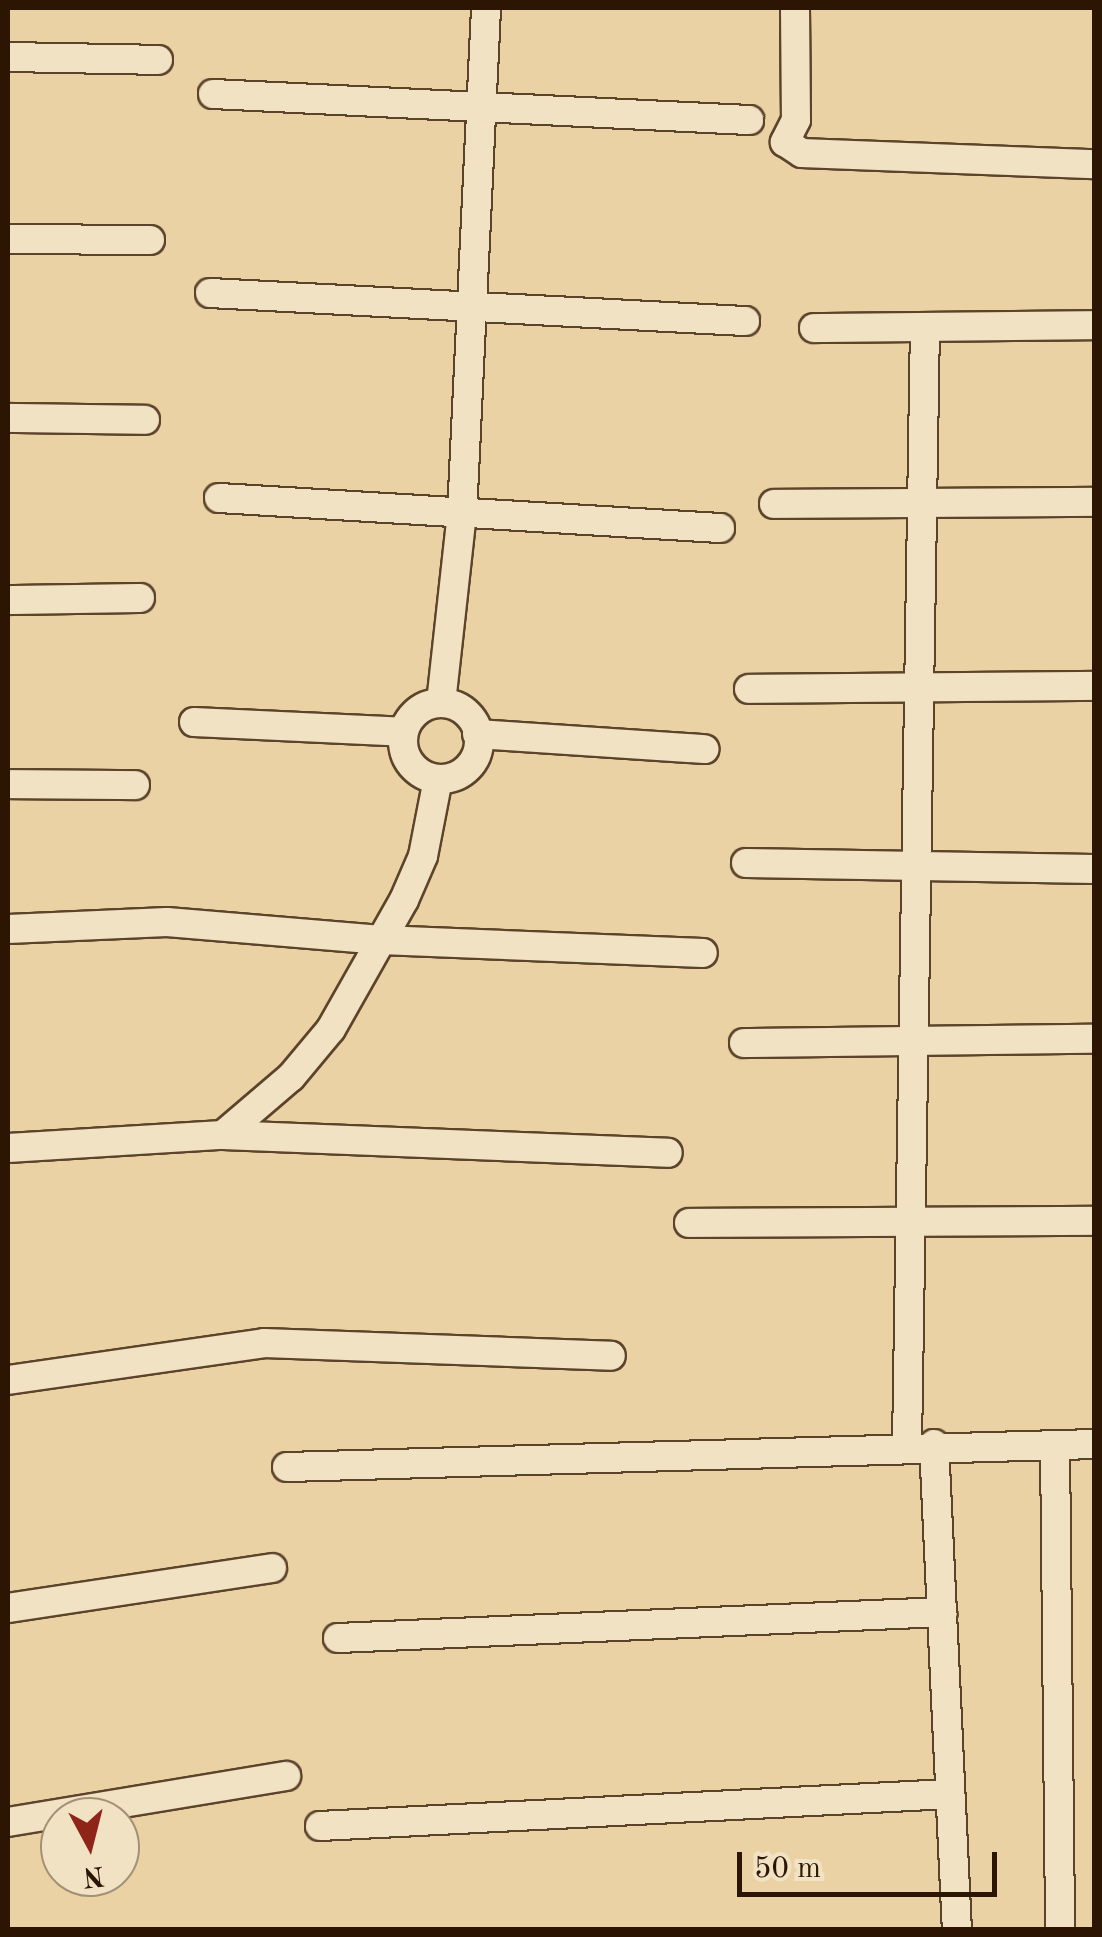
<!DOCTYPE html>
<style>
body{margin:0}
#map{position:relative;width:1102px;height:1937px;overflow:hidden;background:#ead2a4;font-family:"Old Standard TT",serif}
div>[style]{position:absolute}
.roads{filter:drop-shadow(2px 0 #5c442b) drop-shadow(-2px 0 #5c442b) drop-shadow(0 2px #5c442b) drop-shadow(0 -2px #5c442b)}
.street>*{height:28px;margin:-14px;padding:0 14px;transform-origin:14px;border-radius:14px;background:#f1e2c4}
.street>.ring{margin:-14px;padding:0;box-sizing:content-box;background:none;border:28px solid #f1e2c4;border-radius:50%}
span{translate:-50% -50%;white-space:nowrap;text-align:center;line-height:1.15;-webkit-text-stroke:9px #f1e2c4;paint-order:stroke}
.frame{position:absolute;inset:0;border:10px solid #2d1503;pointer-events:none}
.north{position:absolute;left:40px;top:1797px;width:100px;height:100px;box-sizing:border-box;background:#f1e2c4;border:2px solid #a39077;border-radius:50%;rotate:173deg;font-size:28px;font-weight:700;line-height:40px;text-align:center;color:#2d1503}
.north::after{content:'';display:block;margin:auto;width:35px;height:45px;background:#8f2418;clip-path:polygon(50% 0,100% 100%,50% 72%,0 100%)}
.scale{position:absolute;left:737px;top:1852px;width:260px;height:45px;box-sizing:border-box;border:5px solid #2d1503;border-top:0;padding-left:12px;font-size:30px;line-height:35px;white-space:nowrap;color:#2d1503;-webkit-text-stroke:8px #f1e2c4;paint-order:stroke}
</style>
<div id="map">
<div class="roads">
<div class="street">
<i style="left:795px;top:8px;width:112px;rotate:89.5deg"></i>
<i style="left:796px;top:120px;width:25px;rotate:117deg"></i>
<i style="left:785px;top:142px;width:20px;rotate:33deg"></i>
<i style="left:802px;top:153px;width:292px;rotate:2.2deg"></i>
<i style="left:8px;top:57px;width:150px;rotate:1.1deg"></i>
<i style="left:213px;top:94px;width:537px;rotate:2.78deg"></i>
<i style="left:8px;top:239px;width:142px;rotate:0.4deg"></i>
<i style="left:210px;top:293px;width:536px;rotate:3deg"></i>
<i style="left:814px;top:328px;width:280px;rotate:-0.6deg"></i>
<i style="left:8px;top:418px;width:137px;rotate:0.8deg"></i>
<i style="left:219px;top:498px;width:502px;rotate:3.43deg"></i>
<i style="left:774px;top:504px;width:320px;rotate:-0.4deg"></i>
<i style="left:8px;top:600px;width:132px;rotate:-0.9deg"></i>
<i style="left:749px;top:689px;width:345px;rotate:-0.5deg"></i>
<i style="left:441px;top:703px;width:190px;rotate:-83.7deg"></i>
<i style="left:462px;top:514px;width:507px;rotate:-87.28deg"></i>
<i class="ring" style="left:403px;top:703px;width:48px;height:48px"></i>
<i style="left:194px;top:722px;width:209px;rotate:2.7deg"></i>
<i style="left:477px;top:734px;width:228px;rotate:3.8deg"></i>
<i style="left:8px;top:784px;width:127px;rotate:0.5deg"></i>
<i style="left:746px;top:863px;width:348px;rotate:1deg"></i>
<i style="left:8px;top:929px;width:159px;rotate:-2.5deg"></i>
<i style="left:167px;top:922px;width:215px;rotate:4.8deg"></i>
<i style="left:381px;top:940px;width:322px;rotate:2.3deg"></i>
<i style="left:744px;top:1043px;width:350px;rotate:-0.7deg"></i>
<i style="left:223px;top:1135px;width:445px;rotate:2.3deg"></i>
<i style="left:8px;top:1148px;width:215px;rotate:-3.5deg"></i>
<i style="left:223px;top:1135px;width:89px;rotate:-40.5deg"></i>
<i style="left:291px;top:1077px;width:62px;rotate:-50.2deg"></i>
<i style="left:331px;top:1029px;width:148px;rotate:-60.5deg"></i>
<i style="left:404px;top:900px;width:48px;rotate:-66.6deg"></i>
<i style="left:423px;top:856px;width:78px;rotate:-79deg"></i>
<i style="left:689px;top:1223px;width:405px;rotate:-0.3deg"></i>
<i style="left:8px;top:1380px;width:259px;rotate:-8.2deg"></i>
<i style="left:264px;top:1343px;width:347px;rotate:2.1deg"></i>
<i style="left:934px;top:1444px;width:487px;rotate:87.3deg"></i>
<i style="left:907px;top:1445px;width:1118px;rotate:-89.08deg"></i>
<i style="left:1055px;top:1445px;width:485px;rotate:89.4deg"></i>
<i style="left:287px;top:1467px;width:807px;rotate:-1.63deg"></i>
<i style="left:8px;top:1608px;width:267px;rotate:-8.6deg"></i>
<i style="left:338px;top:1638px;width:605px;rotate:-2.46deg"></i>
<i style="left:8px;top:1822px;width:282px;rotate:-9.4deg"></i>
<i style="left:320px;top:1826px;width:631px;rotate:-2.91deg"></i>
</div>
</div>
<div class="frame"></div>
<div class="north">N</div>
<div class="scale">50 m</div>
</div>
